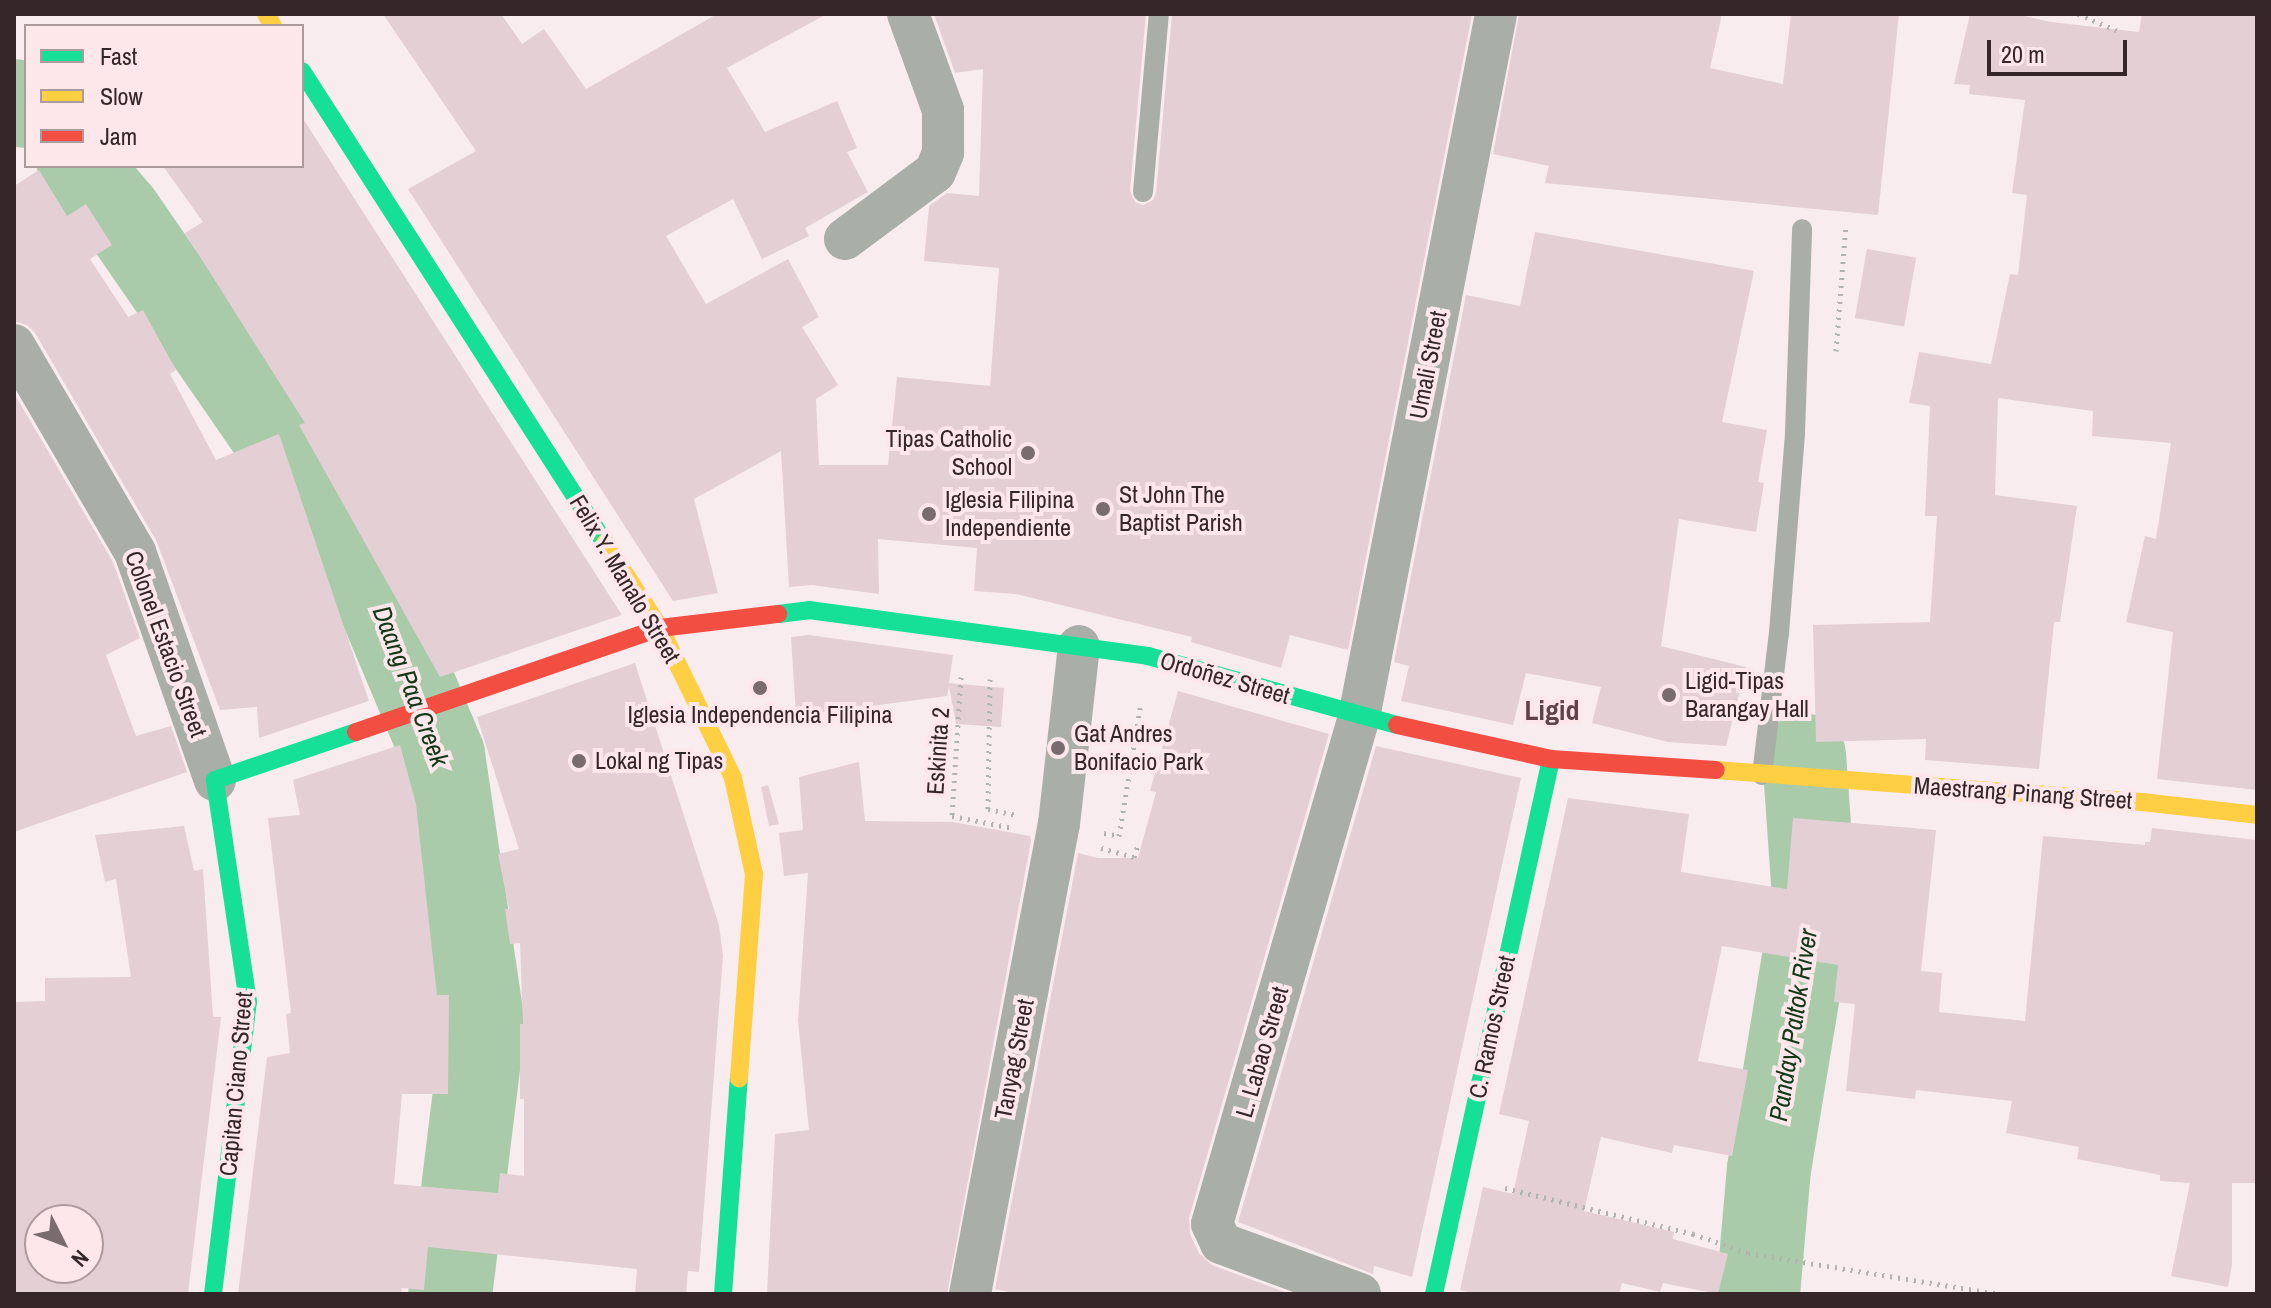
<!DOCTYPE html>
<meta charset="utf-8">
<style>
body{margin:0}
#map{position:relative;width:2271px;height:1308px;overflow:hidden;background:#f9ecee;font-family:"Archivo Narrow",sans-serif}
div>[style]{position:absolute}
.river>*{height:84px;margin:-42px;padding:0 42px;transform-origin:42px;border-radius:42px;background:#a9cba9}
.building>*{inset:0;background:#e4cfd4;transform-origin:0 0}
.path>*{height:5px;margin-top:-2.5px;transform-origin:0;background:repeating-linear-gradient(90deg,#b2b2ae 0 2px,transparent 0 8px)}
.lane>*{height:20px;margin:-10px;padding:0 10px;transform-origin:10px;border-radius:10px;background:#a9afa6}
.street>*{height:42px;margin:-21px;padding:0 21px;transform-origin:21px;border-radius:21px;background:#a9afa6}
.fast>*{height:18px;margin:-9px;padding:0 9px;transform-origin:9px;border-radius:9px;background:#16e098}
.slow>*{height:18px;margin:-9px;padding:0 9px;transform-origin:9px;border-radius:9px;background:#ffcf43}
.jam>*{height:18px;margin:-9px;padding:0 9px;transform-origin:9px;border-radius:9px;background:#f24e42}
.dots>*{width:22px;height:22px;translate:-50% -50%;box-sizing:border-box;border:4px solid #fee7eb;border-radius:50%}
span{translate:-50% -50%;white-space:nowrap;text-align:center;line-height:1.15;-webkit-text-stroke:8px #fee7eb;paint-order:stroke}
.street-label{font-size:24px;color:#342629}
.poi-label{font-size:24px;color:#342629}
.right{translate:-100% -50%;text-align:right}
.left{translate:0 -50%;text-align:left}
.water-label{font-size:26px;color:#123817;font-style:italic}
.quarter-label{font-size:28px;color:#604248;font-weight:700}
.frame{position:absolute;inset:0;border:16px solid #342629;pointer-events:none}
.legend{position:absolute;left:24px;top:24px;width:280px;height:144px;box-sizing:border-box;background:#fee7eb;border:2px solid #ad9a9d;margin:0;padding:10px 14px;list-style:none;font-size:24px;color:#342629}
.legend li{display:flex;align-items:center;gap:16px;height:40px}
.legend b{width:40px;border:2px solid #ad9a9d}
.north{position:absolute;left:24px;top:1204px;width:80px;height:80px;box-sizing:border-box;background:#fee7eb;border:2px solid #ad9a9d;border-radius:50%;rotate:132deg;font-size:22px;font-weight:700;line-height:32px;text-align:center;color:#342629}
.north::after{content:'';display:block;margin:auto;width:28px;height:36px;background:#796b6e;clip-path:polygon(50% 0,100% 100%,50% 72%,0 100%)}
.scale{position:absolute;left:1987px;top:40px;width:140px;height:36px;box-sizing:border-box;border:4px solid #342629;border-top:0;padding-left:10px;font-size:24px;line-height:28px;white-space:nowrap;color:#342629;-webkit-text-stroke:6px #fee7eb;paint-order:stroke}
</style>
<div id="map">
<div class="river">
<i style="left:14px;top:101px;width:13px;rotate:23deg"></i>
<i style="left:79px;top:166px;width:63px;rotate:49.5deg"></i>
<i style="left:120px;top:214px;width:431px;rotate:55.4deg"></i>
<i style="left:365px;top:569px;width:202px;rotate:67.2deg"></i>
<i style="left:443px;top:755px;width:275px;rotate:81.6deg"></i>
<i style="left:483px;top:1027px;width:269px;rotate:97deg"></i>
<i style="left:1758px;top:1294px;width:125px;rotate:-85deg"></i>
<i style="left:1769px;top:1169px;width:276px;rotate:-80.6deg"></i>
<i style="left:1814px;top:897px;width:142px;rotate:-94deg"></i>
</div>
<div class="building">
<i style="clip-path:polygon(383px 14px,501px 14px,522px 44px,544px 29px,586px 89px,717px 14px,827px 14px,727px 68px,765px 132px,837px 101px,857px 148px,847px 152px,868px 192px,805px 228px,809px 236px,762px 259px,733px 199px,666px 236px,706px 304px,788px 259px,819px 317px,802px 327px,838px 385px,816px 399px,819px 465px,888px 465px,897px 377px,990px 386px,999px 268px,924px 261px,929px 206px,947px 193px,979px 196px,983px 69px,955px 73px,934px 14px,1146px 14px,1130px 191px,1135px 202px,1143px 205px,1153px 200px,1156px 193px,1172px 14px,1472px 14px,1348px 650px,1290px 635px,1281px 668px,1191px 642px,1192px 637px,1016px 594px,974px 591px,977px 548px,878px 539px,879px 594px,812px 585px,789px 587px,781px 451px,694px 499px,718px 593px,673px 601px,408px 189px,476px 151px)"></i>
<i style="clip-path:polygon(1519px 14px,1722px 14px,1710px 68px,1783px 84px,1791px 14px,1899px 14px,1878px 215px,1545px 183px,1549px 166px,1493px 154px)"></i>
<i style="clip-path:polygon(1970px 14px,2015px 14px,2051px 22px,2139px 32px,2142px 14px,2257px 14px,2257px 790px,2157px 779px,2173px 632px,2126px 622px,2145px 536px,2156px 539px,2171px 443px,2092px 436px,2093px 411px,1998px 398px,1995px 495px,2077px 506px,2060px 622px,2054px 622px,2039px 769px,1925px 760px,1926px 739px,1816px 742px,1813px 625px,1930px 622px,1937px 516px,1925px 516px,1930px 406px,1909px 403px,1919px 352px,1991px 364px,2010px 274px,2018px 275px,2027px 195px,2012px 193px,2025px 100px,1969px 94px,1970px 85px,1954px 84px)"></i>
<i style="clip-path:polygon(302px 117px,622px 615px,440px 677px,299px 425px,305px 423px,185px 233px,203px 222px,163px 166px,302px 166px)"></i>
<i style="clip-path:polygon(39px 170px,67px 216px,86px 204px,112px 245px,90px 259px,128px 317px,143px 310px,176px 370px,170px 374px,216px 460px,279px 434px,369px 701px,259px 738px,257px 707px,220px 710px,156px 540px,35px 333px,27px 325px,14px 321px,14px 186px)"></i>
<i style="clip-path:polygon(1535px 232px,1754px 271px,1722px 422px,1767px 430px,1758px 482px,1764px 483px,1756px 532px,1679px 519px,1661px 646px,1746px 667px,1726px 746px,1668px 742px,1592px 723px,1601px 687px,1526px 673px,1513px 725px,1401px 701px,1409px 666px,1394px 662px,1466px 295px,1520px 306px)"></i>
<i style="left:1867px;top:249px;width:50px;height:70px;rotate:10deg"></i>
<i style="clip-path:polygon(14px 393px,113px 562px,140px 638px,106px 655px,136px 736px,171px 726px,187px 772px,14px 832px)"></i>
<i style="clip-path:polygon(809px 635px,953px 655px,949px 683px,1004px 688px,1001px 727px,956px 724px,949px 686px,947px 696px,796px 716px,791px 637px)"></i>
<i style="clip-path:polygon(635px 663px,719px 925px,723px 956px,699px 1272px,688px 1271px,686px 1294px,635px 1294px,637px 1269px,428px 1247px,424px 1290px,402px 1288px,401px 1294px,238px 1294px,267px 1057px,290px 1053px,286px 1014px,291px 1013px,268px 818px,300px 815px,293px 780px,400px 745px,416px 804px,437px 995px,449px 995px,448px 1094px,402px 1094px,394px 1184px,498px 1193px,500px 1173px,524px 1176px,524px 1099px,520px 1099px,520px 1024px,523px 1024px,520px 943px,510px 944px,505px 909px,509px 909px,498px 854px,519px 849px,477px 717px)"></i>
<i style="clip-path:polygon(1178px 691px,1329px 734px,1189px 1218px,1190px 1234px,1199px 1253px,1212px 1265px,1290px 1294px,1018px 1294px,995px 1289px,1078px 853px,1098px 858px,1138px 858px,1156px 792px,1150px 791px)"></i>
<i style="clip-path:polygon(1376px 746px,1521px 778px,1412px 1277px,1374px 1266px,1373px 1274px,1238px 1222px)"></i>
<i style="clip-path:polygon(859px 762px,865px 821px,953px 822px,1030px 836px,1031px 841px,947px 1294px,767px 1294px,775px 1134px,809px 1130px,798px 1021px,808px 873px,784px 876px,779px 833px,803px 830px,799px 777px)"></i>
<i style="clip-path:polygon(768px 785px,779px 824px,769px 826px,761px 787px)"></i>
<i style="clip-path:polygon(1568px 798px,1689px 814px,1681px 872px,1787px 889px,1793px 818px,1936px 830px,1921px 971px,1942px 973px,1939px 1012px,2025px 1021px,2043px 836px,2145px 845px,2145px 842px,2150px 842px,2152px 828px,2257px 840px,2257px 1183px,2232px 1183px,2232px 1265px,2228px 1287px,2171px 1276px,2190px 1183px,2160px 1181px,2160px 1175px,2077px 1159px,2079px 1147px,2006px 1133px,2012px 1101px,1916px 1090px,1915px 1099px,1846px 1091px,1855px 1004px,1834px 1002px,1838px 965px,1722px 946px,1698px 1061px,1748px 1070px,1732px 1156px,1674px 1145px,1672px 1153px,1601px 1137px,1584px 1211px,1674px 1232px,1673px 1239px,1728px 1254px,1718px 1294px,1663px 1283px,1660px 1292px,1622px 1283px,1619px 1294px,1475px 1294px,1460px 1290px,1483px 1187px,1513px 1194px,1529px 1121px,1499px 1114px)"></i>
<i style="clip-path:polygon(evenodd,184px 826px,194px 871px,203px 869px,213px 1017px,221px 1017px,188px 1294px,14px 1294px,14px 1002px,45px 1001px,45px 978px,131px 977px,116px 879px,105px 882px,95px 835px,184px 826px,40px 1220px,88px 1220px,88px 1268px,40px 1268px,40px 1220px)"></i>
</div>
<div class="path">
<i style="left:2078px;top:14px;width:43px;rotate:23deg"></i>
<i style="left:1836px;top:351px;width:127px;rotate:-85.5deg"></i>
<i style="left:961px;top:677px;width:139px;rotate:93.7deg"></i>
<i style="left:952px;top:816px;width:62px;rotate:11.1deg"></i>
<i style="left:990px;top:679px;width:130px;rotate:90.9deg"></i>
<i style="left:988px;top:809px;width:29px;rotate:12deg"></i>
<i style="left:1104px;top:833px;width:15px;rotate:11deg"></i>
<i style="left:1119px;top:836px;width:135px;rotate:-80.6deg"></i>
<i style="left:1101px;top:848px;width:34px;rotate:15deg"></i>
<i style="left:1134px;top:857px;width:13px;rotate:-72deg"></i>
<i style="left:1505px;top:1188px;width:194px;rotate:13.7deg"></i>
<i style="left:1693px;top:1234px;width:58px;rotate:19.1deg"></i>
<i style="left:1748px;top:1253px;width:254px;rotate:9.3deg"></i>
</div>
<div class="lane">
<i style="left:1143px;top:192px;width:179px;rotate:-84.9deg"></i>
<i style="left:1762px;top:775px;width:143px;rotate:-83.2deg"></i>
<i style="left:1779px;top:633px;width:201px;rotate:-85.4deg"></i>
<i style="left:1795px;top:433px;width:204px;rotate:-88deg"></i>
</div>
<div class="street">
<i style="left:845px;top:239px;width:112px;rotate:-36.7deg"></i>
<i style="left:935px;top:172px;width:21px;rotate:-67deg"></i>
<i style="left:943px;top:153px;width:43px;rotate:-90deg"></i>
<i style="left:943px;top:110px;width:102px;rotate:-110deg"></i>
<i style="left:14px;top:345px;width:240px;rotate:59.7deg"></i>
<i style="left:135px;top:552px;width:242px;rotate:70.7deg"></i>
<i style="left:970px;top:1294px;width:478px;rotate:-79.3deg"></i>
<i style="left:1059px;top:824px;width:179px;rotate:-83.6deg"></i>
<i style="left:1360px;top:1294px;width:148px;rotate:-159.9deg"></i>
<i style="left:1221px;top:1243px;width:21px;rotate:-115deg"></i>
<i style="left:1212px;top:1224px;width:528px;rotate:-73.83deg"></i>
<i style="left:1359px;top:717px;width:716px;rotate:-78.97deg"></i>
</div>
<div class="fast">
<i style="left:302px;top:71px;width:561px;rotate:57.3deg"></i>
<i style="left:778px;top:614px;width:31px;rotate:-7deg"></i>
<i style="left:809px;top:610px;width:342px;rotate:7.7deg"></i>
<i style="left:1148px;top:656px;width:258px;rotate:15.5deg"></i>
<i style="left:213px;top:1294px;width:294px;rotate:-83.2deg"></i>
<i style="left:248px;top:1002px;width:224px;rotate:-98.5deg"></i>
<i style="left:215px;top:780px;width:149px;rotate:-18.8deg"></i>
<i style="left:723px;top:1294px;width:217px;rotate:-85.8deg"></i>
<i style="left:1434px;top:1294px;width:548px;rotate:-77.66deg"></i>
</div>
<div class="slow">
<i style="left:266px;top:14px;width:14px;rotate:60deg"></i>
<i style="left:605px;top:543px;width:101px;rotate:57.1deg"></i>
<i style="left:660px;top:628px;width:167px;rotate:64deg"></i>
<i style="left:733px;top:778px;width:98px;rotate:77.7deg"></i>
<i style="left:754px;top:874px;width:205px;rotate:94.2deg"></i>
<i style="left:1716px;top:770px;width:427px;rotate:4.3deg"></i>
<i style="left:2142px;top:802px;width:116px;rotate:6.4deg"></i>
</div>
<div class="jam">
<i style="left:1397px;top:725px;width:158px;rotate:12.4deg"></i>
<i style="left:1551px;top:759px;width:165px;rotate:3.8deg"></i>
<i style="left:356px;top:732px;width:321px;rotate:-18.9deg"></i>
<i style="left:660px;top:628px;width:119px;rotate:-6.8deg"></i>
</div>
<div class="dots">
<i style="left:1028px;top:453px;background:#796b6e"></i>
<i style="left:1103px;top:509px;background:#796b6e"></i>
<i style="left:929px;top:514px;background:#796b6e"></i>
<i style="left:760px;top:688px;background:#796b6e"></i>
<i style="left:1669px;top:695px;background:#796b6e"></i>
<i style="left:1058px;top:748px;background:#796b6e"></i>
<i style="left:579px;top:761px;background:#796b6e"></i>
</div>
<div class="street-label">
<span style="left:1428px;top:365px;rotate:-79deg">Umali Street</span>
<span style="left:625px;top:579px;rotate:59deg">Felix Y. Manalo Street</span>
<span style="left:166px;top:644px;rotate:70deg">Colonel Estacio Street</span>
<span style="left:1225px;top:678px;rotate:16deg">Ordoñez Street</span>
<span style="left:938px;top:751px;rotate:-86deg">Eskinita 2</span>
<span style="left:2023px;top:793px;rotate:4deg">Maestrang Pinang Street</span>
<span style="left:1492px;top:1027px;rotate:-78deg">C. Ramos Street</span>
<span style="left:1262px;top:1052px;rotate:-74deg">L. Labao Street</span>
<span style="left:1014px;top:1059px;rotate:-79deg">Tanyag Street</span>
<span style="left:236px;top:1084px;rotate:-85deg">Capitan Ciano Street</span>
</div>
<div class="poi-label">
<span class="right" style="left:1012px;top:453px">Tipas Catholic<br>School</span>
<span class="left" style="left:1119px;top:509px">St John The<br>Baptist Parish</span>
<span class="left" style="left:945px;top:514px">Iglesia Filipina<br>Independiente</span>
<span class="left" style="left:1685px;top:695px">Ligid-Tipas<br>Barangay Hall</span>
<span style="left:760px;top:715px">Iglesia Independencia Filipina</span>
<span class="left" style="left:1074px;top:748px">Gat Andres<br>Bonifacio Park</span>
<span class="left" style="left:595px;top:761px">Lokal ng Tipas</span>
</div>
<div class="water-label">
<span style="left:411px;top:686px;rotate:69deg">Daang Paa Creek</span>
<span style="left:1793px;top:1025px;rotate:-81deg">Panday Paltok River</span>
</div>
<div class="quarter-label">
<span style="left:1552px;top:710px">Ligid</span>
</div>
<div class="frame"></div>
<ul class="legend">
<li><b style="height:10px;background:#16e098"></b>Fast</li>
<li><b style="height:10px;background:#ffcf43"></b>Slow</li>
<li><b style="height:10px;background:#f24e42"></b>Jam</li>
</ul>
<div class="north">N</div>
<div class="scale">20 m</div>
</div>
